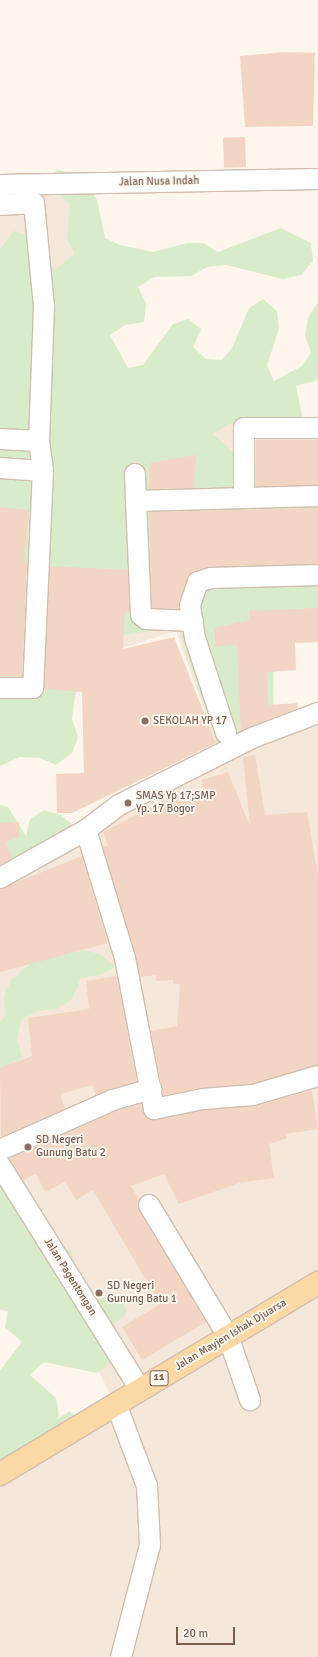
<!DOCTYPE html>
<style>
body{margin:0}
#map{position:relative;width:318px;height:1657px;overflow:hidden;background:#fdf6ec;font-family:Signika,sans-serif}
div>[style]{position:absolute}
.residential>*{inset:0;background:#f5e8da}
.green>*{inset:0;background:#d8ecc9}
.building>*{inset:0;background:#f3d5c3;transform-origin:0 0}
.roads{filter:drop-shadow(1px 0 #d1beb0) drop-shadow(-1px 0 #d1beb0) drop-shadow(0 1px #d1beb0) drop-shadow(0 -1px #d1beb0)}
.street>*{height:20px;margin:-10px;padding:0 10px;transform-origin:10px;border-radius:10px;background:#fff}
.primary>*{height:22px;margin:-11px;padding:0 11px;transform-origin:11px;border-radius:11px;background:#fbd9a5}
.dots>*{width:11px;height:11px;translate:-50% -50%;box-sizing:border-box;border:2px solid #fffaf3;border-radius:50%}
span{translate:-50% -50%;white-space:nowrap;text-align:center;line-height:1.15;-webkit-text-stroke:3.5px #fffaf3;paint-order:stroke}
.shield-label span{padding:1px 3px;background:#fffaf3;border:1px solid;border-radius:3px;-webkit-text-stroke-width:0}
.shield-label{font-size:10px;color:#7a5c4d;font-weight:700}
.street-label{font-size:11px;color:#7a5c4d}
.education-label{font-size:11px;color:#785e54}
.left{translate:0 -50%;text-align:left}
.scale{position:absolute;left:176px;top:1627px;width:59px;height:18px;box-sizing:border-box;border:2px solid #7a5c4d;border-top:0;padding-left:5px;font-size:12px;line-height:14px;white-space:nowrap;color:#7a5c4d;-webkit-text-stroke:3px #fffaf3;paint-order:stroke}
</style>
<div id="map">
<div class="residential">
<i style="clip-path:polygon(90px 193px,92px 445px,208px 415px,318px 421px,318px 626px,274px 629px,273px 720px,220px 748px,318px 726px,318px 1657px,0 1657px,0 1474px,116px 1404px,0 1190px,0 880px,218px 748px,176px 631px,87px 660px,76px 695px,0 687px,0 195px)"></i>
</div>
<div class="green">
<i style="clip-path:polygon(58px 170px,75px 175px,88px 186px,97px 200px,105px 238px,120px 245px,153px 252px,187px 243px,203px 243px,218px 252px,281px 228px,311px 243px,313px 261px,301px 275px,283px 279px,226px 265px,207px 267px,191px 276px,154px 277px,138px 287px,146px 303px,144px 322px,125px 325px,110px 335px,128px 368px,143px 365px,173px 324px,188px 319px,201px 329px,193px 347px,206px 359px,222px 360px,232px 348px,249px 308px,263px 299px,277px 311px,279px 329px,267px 365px,274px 381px,302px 366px,311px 352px,305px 336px,308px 318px,318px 302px,318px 380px,296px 386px,303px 420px,301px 439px,282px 437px,248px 425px,229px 424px,213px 434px,238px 456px,270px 468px,318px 458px,318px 626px,274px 629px,273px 720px,218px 748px,178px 627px,74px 642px,77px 681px,72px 719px,78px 737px,72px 753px,56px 765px,40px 758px,20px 757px,0 766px,0 250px,13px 231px,30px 235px,49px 274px,75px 254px,67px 239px,70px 205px,44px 179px)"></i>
<i style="clip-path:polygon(0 805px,8px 807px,26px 836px,30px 819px,44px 810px,61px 815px,74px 826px,0 881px)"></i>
<i style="clip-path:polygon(85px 950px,102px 955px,115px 967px,103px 974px,81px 978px,72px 999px,57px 1009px,38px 1011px,21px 1020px,17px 1038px,22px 1058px,0 1069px,0 1022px,6px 1014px,4px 997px,11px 980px,36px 959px)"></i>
<i style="clip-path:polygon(0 1155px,37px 1233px,40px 1252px,55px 1243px,70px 1250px,76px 1267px,75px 1286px,88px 1299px,121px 1297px,127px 1314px,112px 1325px,113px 1361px,97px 1373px,44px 1362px,30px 1375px,56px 1398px,59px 1416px,55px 1420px,70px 1411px,83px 1424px,0 1473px,0 1370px,22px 1342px,5px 1327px,8px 1311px,0 1310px)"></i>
</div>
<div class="building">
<i style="clip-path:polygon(284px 52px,315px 53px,313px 126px,245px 127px,240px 56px)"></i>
<i style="left:245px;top:137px;width:30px;height:22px;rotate:88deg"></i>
<i style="left:256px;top:440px;width:62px;height:46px"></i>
<i style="clip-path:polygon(196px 455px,194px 488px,149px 489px,150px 463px)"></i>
<i style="clip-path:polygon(0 507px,29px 510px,24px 559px,27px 565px,22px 676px,0 676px)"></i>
<i style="clip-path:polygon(318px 508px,318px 564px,208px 567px,190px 574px,179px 609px,152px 608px,149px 512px)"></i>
<i style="clip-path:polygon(50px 566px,128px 570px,129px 613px,125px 612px,123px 649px,174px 637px,216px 743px,72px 813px,57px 813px,56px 774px,84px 773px,82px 692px,44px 689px)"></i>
<i style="clip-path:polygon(318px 608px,318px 642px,295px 643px,296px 670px,267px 672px,268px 705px,297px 703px,298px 708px,241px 731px,237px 645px,215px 646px,215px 628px,249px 620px,249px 611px)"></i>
<i style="clip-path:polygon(255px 755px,265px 815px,307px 812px,318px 877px,318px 1065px,251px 1084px,163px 1095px,151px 1031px,177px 1026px,180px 984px,173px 984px,173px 980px,156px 981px,156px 975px,140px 977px,103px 847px,108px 846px,103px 832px,163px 801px,204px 793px,202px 780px,228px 772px,250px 826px,243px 757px)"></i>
<i style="clip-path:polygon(19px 822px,19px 837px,6px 842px,12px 858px,0 865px,0 823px)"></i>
<i style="clip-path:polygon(82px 856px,108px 943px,0 972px,0 889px)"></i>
<i style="clip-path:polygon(117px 976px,137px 1081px,95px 1095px,93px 1085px,60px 1094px,65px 1109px,1px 1137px,0 1068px,32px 1056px,28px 1018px,89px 1009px,86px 981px)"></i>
<i style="clip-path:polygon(312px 1090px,318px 1129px,286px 1134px,287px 1138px,269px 1144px,274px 1178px,239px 1183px,179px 1204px,164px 1174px,131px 1186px,139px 1199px,139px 1211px,206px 1322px,142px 1360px,122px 1327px,160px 1304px,93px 1190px,76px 1200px,65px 1182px,45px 1192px,36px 1174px,23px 1180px,10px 1158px,117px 1111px,141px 1104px,146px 1117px,156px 1120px,205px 1110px,256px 1106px)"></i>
</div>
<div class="roads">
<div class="street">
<i style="left:0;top:185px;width:318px;rotate:-1.1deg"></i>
<i style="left:0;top:205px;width:34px;rotate:-3deg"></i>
<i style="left:34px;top:203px;width:103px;rotate:84.5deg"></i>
<i style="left:44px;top:306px;width:135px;rotate:92.1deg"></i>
<i style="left:39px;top:441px;width:30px;rotate:82deg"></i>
<i style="left:43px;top:471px;width:217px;rotate:92.6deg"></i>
<i style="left:33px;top:688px;width:33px;rotate:180deg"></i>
<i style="left:0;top:439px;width:39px;rotate:3deg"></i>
<i style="left:0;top:468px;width:43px;rotate:4deg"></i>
<i style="left:135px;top:474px;width:27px;rotate:88deg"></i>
<i style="left:244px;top:497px;width:69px;rotate:-90deg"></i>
<i style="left:244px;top:428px;width:74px"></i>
<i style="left:193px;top:621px;width:47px;rotate:-177.6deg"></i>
<i style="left:146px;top:619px;width:6px;rotate:-141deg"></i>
<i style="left:141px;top:615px;width:114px;rotate:-92.5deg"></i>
<i style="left:136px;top:501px;width:182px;rotate:-1.6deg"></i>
<i style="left:226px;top:733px;width:100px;rotate:-108.1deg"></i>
<i style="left:195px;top:638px;width:33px;rotate:-99deg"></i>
<i style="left:190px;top:605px;width:24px;rotate:-71deg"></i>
<i style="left:198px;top:582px;width:14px;rotate:-17deg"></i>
<i style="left:211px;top:578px;width:107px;rotate:-1.6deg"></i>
<i style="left:86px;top:830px;width:134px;rotate:73.1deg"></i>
<i style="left:125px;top:958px;width:154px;rotate:79.1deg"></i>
<i style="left:154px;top:1109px;width:50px;rotate:-11.5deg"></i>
<i style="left:203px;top:1099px;width:50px;rotate:-4.6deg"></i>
<i style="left:253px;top:1095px;width:68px;rotate:-16.3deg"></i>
<i style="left:0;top:878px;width:98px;rotate:-29.2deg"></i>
<i style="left:86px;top:830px;width:41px;rotate:-37.1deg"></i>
<i style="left:119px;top:805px;width:149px;rotate:-26.7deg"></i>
<i style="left:252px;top:738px;width:71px;rotate:-20.7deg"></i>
<i style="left:0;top:1150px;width:124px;rotate:-23.9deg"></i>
<i style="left:113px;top:1100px;width:40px;rotate:-16deg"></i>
<i style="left:0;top:1165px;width:264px;rotate:58deg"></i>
<i style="left:149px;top:1205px;width:153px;rotate:58.9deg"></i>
<i style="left:228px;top:1336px;width:68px;rotate:71deg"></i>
<i style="left:116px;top:1404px;width:88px;rotate:69.3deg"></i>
<i style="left:147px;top:1486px;width:59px;rotate:87.1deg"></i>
<i style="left:150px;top:1545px;width:116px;rotate:104.5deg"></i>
</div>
<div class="primary">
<i style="left:0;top:1474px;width:371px;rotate:-31deg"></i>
</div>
</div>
<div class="dots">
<i style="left:145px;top:721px;background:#8d6e63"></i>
<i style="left:128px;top:803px;background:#8d6e63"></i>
<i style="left:28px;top:1147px;background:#8d6e63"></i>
<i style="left:99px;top:1293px;background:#8d6e63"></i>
</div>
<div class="shield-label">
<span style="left:159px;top:1378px">11</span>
</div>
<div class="street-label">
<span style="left:159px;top:182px;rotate:-1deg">Jalan Nusa Indah</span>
<span style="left:70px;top:1277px;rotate:58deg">Jalan Pagentongan</span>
<span style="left:231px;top:1335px;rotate:-31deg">Jalan Mayjen Ishak Djuarsa</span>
</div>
<div class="education-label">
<span class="left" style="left:153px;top:721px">SEKOLAH YP 17</span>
<span class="left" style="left:136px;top:803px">SMAS Yp 17;SMP<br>Yp. 17 Bogor</span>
<span class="left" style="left:36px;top:1147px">SD Negeri<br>Gunung Batu 2</span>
<span class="left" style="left:107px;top:1293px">SD Negeri<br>Gunung Batu 1</span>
</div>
<div class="scale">20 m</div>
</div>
